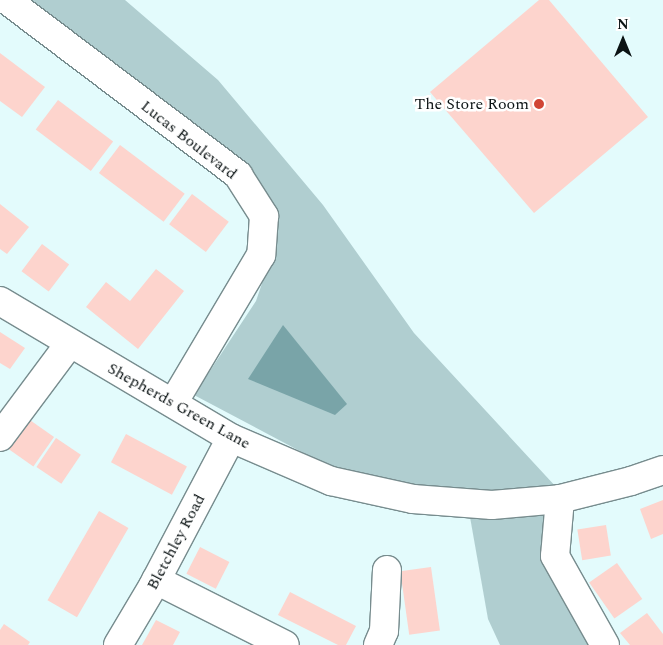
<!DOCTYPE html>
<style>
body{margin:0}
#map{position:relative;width:663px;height:645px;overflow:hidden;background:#e3fbfc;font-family:Spectral,serif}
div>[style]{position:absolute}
.green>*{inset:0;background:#b0ced0}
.water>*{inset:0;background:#79a4a8}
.building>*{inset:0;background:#fdd4cd;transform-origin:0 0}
.roads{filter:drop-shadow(1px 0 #778c8e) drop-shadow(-1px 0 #778c8e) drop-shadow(0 1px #778c8e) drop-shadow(0 -1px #778c8e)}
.minor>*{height:28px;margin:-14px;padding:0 14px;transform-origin:14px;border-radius:14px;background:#fff}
.dots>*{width:14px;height:14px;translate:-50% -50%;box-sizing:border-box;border:2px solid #fff;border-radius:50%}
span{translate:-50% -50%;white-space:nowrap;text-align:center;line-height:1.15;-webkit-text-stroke:5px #fff;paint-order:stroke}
.poi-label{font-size:16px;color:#0b1314}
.right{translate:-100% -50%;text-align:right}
.street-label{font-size:16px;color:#0b1314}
.north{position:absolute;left:598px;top:15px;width:50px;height:50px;-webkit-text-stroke:4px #fff;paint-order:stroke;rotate:0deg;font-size:14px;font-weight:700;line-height:20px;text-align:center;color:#0b1314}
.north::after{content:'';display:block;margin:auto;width:18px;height:22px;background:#0b1314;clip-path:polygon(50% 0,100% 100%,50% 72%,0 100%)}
</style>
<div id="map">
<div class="green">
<i style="clip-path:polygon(28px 0,125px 0,218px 80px,323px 205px,414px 333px,557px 488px,487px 492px,405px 486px,328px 466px,194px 395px,256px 301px,270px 260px,253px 175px)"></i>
<i style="clip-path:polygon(547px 510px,593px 645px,500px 645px,488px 619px,470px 517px)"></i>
</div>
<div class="water">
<i style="clip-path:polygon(283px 325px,347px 404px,335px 415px,248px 379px)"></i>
</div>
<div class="building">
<i style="clip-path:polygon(539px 0,549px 0,648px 117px,534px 213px,430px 92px)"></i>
<i style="clip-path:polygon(0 53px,45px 87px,22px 117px,0 101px)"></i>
<i style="left:58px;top:100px;width:69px;height:37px;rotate:37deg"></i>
<i style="left:120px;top:145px;width:81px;height:35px;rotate:37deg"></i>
<i style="left:192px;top:194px;width:46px;height:38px;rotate:37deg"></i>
<i style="clip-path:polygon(0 204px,29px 227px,7px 254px,0 249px)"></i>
<i style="left:42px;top:244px;width:34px;height:34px;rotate:37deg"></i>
<i style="clip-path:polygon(156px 269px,184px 291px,138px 349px,86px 307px,106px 282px,130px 301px)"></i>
<i style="clip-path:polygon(0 332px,25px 348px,10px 369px,0 363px)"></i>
<i style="left:27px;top:418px;width:33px;height:36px;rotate:35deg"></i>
<i style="left:126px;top:434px;width:69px;height:32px;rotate:28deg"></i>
<i style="left:56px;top:438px;width:30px;height:35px;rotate:34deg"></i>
<i style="clip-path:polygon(663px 500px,663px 534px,651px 539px,640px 509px)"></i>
<i style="left:99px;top:511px;width:34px;height:103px;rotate:30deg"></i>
<i style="left:606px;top:525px;width:31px;height:29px;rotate:81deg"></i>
<i style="left:200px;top:547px;width:33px;height:30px;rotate:27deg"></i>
<i style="left:617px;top:563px;width:44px;height:34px;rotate:55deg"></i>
<i style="left:431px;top:567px;width:64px;height:31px;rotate:82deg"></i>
<i style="clip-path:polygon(290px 592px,356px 626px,346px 645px,338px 645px,278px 615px)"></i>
<i style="clip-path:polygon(647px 613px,663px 634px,663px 645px,630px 645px,620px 633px)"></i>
<i style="clip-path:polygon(156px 620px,180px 632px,173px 645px,142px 645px)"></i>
<i style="clip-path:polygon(4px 624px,30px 642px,28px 645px,0 645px,0 630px)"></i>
</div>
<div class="roads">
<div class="minor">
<i style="left:7px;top:0;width:290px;rotate:37.1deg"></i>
<i style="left:238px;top:175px;width:49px;rotate:57.6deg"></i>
<i style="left:264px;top:216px;width:39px;rotate:94deg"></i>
<i style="left:261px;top:255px;width:172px;rotate:120.7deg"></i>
<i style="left:0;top:301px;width:269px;rotate:30.7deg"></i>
<i style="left:231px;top:438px;width:109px;rotate:23.3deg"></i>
<i style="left:331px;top:481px;width:84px;rotate:12.4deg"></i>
<i style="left:413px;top:499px;width:79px;rotate:4.3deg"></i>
<i style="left:492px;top:505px;width:68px;rotate:-5deg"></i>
<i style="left:560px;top:499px;width:73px;rotate:-14.2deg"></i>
<i style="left:631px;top:481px;width:34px;rotate:-19deg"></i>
<i style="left:0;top:437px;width:117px;rotate:-53.3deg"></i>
<i style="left:560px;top:499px;width:57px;rotate:95deg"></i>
<i style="left:555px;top:556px;width:102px;rotate:60.7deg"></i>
<i style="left:156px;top:580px;width:144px;rotate:26.7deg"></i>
<i style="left:118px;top:645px;width:69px;rotate:-59.3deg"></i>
<i style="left:153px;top:586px;width:167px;rotate:-62.2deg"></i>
<i style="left:378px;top:645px;width:15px;rotate:-67deg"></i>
<i style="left:384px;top:631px;width:61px;rotate:-87.2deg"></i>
</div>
</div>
<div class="dots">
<i style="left:539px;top:104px;background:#d14535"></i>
</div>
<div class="poi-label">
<span class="right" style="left:529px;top:104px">The Store Room</span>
</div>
<div class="street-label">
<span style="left:189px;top:140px;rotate:38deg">Lucas Boulevard</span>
<span style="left:179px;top:406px;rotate:29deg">Shepherds Green Lane</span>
<span style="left:176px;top:542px;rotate:-62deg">Bletchley Road</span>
</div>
<div class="north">N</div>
</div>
